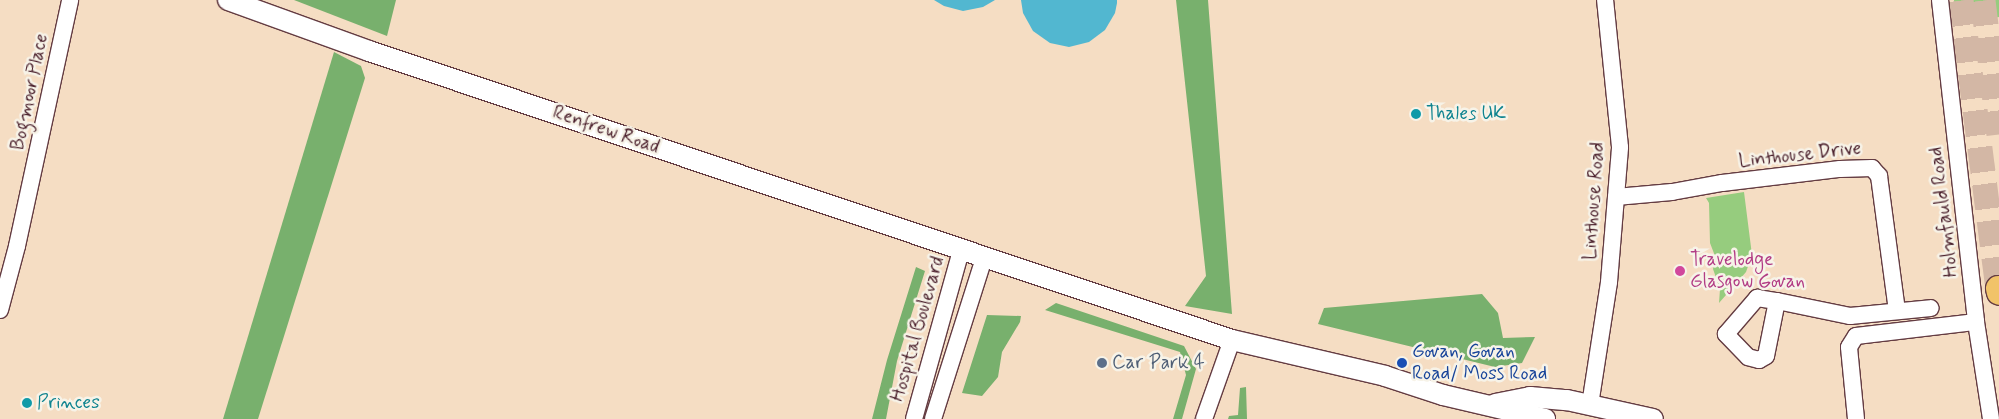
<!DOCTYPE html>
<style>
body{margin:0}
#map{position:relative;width:1999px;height:419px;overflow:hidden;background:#f5ddc3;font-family:Mynerve,sans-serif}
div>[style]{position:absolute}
.green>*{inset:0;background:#96cc7e}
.forest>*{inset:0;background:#78b06d}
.water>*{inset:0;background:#52b7d0}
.primary-tunnel>*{height:25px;margin-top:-12.5px;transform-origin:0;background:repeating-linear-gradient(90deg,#d3b7a5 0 25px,transparent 0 37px)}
.roads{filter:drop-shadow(1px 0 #643c42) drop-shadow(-1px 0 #643c42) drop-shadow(0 1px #643c42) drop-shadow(0 -1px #643c42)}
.minor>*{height:16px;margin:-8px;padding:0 8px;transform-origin:8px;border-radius:8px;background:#fff}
.tertiary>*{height:20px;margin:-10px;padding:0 10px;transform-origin:10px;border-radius:10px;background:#fff}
.primary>*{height:25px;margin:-12.5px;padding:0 12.5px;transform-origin:12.5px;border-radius:12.5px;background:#f1c369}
.dots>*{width:14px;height:14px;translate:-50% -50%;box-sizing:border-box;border:2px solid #f7f3e8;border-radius:50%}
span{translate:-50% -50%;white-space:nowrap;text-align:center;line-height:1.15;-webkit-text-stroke:5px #f7f3e8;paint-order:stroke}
.street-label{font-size:19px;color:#4a1f2b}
.culture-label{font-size:19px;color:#0d838f}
.left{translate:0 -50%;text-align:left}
.hotel-label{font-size:19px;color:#b23c85}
.transit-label{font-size:19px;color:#164399}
.service-label{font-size:19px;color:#4e5e75}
</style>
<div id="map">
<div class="green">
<i style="clip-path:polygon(1954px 0,1999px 0,1999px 17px,1956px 24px)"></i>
<i style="clip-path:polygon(1744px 192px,1752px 255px,1746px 272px,1719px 303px,1720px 289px,1713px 269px,1715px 256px,1710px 243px,1709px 203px,1706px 198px)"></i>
</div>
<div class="forest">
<i style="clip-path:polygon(294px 0,396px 0,387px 36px)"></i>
<i style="clip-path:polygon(1176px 0,1208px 0,1232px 314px,1185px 306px,1206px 276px)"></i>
<i style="clip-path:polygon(334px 52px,361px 66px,365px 78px,258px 419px,223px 419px)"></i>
<i style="clip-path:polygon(916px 267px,925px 271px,897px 361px,886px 419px,872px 419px,887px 360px)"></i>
<i style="clip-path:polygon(1482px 294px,1498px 313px,1503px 338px,1535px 337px,1522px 363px,1495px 367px,1318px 324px,1324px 308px)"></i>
<i style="clip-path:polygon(1056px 303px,1184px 346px,1196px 369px,1182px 419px,1173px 419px,1186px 375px,1180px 352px,1045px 310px)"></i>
<i style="clip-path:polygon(987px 315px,1021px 316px,1020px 322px,1002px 352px,998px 377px,982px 396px,962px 393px)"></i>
<i style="clip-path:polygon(1246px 387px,1247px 419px,1228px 419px,1229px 416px,1238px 415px,1240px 388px)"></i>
</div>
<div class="water">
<i style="clip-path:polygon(934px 0,995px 0,983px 7px,963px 11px,944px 6px)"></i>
<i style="clip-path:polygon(1021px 0,1117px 0,1117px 3px,1115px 13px,1105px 30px,1089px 42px,1069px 47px,1050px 43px,1033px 31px,1023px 13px)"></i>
</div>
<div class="primary-tunnel">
<i style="left:1961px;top:0;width:290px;rotate:82.7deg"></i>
<i style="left:1983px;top:0;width:135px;rotate:83.2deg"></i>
</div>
<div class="roads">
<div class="minor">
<i style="left:1940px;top:0;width:324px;rotate:83.6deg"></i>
<i style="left:1976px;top:322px;width:98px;rotate:81.2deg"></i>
<i style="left:1616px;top:197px;width:56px;rotate:-5.1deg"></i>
<i style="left:1672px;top:192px;width:51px;rotate:-10.2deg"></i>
<i style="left:1722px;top:183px;width:119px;rotate:-6.8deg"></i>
<i style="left:1840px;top:169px;width:32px;rotate:-2deg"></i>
<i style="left:1872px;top:168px;width:11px;rotate:49deg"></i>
<i style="left:1879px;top:176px;width:136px;rotate:82.4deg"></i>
<i style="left:1777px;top:301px;width:56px;rotate:101.3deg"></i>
<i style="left:1766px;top:356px;width:8px;rotate:150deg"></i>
<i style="left:1759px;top:360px;width:11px;rotate:-165deg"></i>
<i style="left:1748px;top:357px;width:32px;rotate:-134deg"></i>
<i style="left:1726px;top:334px;width:48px;rotate:-49.3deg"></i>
<i style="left:1757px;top:298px;width:20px;rotate:9deg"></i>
<i style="left:1777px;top:301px;width:75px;rotate:11.6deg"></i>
<i style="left:1850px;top:316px;width:81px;rotate:-5.6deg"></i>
<i style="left:0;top:310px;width:66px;rotate:-75.1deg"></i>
<i style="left:17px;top:246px;width:252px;rotate:-77.8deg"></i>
<i style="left:1590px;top:405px;width:124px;rotate:-81.2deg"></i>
<i style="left:1609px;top:282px;width:135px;rotate:-85.3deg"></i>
<i style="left:1620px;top:147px;width:148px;rotate:-95.8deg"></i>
<i style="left:914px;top:419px;width:174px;rotate:-74.4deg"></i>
<i style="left:933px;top:419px;width:169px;rotate:-72.4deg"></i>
<i style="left:1204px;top:419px;width:84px;rotate:-70.5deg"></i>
<i style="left:1856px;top:419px;width:72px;rotate:-95.6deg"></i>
<i style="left:1849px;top:347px;width:13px;rotate:-58deg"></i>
<i style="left:1856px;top:336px;width:121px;rotate:-6.7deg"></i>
</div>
<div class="tertiary">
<i style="left:228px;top:0;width:150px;rotate:19.9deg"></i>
<i style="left:369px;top:51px;width:910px;rotate:18.51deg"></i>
<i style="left:1232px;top:340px;width:157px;rotate:13.2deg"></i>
<i style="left:1385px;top:376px;width:61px;rotate:18.1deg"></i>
<i style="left:1443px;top:395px;width:105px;rotate:13.2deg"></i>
<i style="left:1495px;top:404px;width:36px;rotate:-11deg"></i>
<i style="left:1530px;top:397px;width:37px;rotate:5deg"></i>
<i style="left:1567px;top:400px;width:88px;rotate:12.5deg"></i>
</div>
<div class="primary">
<i style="left:1998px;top:288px;width:4px;rotate:76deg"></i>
</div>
</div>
<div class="dots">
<i style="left:1416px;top:114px;background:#0f9aa8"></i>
<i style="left:1680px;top:271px;background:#d1479c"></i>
<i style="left:1102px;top:363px;background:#5c6f8a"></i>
<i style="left:1402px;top:363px;background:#1a4fb4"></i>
<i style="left:27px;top:403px;background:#0f9aa8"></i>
</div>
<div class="street-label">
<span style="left:30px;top:92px;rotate:-78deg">Bogmoor Place</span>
<span style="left:606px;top:130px;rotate:19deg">Renfrew Road</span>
<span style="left:1800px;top:155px;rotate:-6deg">Linthouse Drive</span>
<span style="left:1594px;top:201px;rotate:-86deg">Linthouse Road</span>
<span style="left:1944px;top:212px;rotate:-97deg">Holmfauld Road</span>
<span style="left:918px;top:329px;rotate:-74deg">Hospital Boulevard</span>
</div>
<div class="culture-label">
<span class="left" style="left:1426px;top:114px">Thales UK</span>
<span class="left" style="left:37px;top:403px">Princes</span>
</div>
<div class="hotel-label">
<span class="left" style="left:1690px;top:271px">Travelodge<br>Glasgow Govan</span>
</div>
<div class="transit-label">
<span class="left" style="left:1412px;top:363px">Govan, Govan<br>Road/ Moss Road</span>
</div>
<div class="service-label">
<span class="left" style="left:1112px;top:363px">Car Park 4</span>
</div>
</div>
